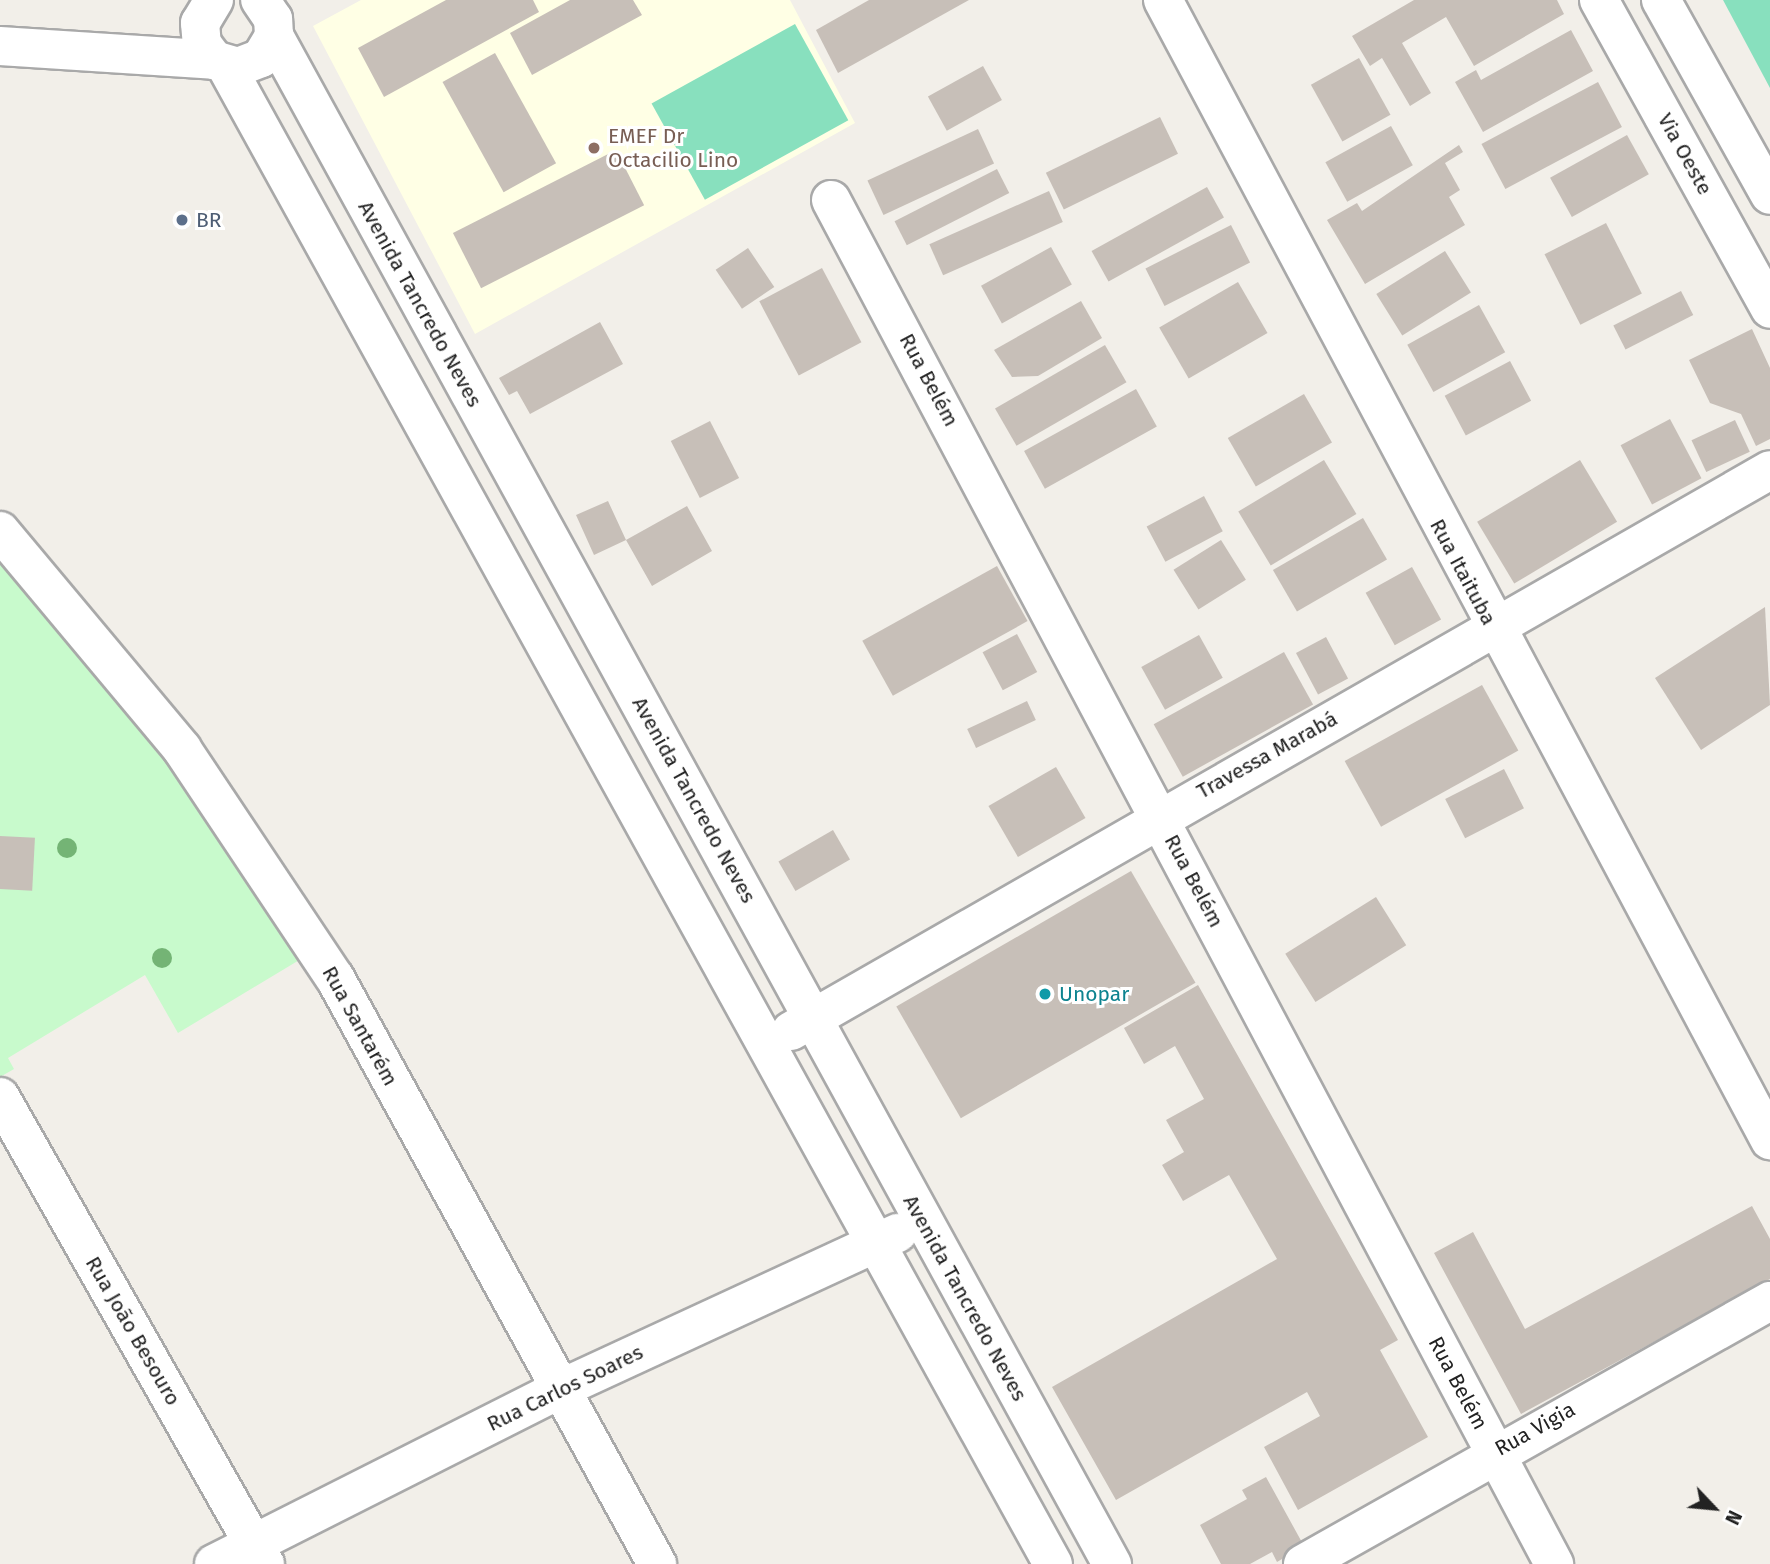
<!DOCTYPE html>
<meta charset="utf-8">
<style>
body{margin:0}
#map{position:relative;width:1770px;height:1564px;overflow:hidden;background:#f2efe9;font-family:"Fira Sans",sans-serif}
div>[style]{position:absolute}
.education>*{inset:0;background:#ffffe5}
.park>*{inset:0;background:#c8facc}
.pitch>*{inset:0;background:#88e0be;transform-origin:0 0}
.building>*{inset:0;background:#c7bfb8;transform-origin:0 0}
.roads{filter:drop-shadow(2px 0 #a9a9a9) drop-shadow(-2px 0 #a9a9a9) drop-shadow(0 2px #a9a9a9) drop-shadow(0 -2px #a9a9a9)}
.minor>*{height:38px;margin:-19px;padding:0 19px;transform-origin:19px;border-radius:19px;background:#fff}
.trees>*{width:20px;height:20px;margin:-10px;border-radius:50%;background:#74b475}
.dots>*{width:19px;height:19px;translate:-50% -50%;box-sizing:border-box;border:4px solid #fff;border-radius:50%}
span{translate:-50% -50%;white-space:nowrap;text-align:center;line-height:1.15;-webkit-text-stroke:6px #fff;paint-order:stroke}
.education-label{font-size:21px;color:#785e54}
.left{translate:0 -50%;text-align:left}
.street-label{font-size:21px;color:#222}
.service-label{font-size:21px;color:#4e5e75}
.culture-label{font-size:21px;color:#0d838f}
.north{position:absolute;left:1679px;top:1473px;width:70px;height:70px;-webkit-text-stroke:5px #fff;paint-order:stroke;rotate:116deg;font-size:19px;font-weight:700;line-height:28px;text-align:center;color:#222}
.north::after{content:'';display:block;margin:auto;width:24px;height:32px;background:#222;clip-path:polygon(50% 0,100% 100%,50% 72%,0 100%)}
</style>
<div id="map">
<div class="education">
<i style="clip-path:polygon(361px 0,790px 0,855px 123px,475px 334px,313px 26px)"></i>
</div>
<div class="park">
<i style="clip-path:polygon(0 542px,166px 743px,301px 959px,178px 1033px,145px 975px,8px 1058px,14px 1069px,0 1077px)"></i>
</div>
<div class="pitch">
<i style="clip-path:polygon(1723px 0,1770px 0,1770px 88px)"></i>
<i style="left:795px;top:24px;width:110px;height:164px;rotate:61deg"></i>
</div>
<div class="building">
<i style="clip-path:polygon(446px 0,533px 0,539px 12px,384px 97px,358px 48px)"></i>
<i style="clip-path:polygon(570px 0,633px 0,642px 15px,532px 75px,510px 33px)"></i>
<i style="clip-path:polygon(869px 0,969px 0,838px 73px,816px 30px)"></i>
<i style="clip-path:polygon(1414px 0,1557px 0,1564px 14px,1474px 66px,1446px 17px,1402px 43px,1431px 93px,1410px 106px,1382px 58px,1370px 66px,1352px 36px)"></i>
<i style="clip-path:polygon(1571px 30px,1593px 71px,1483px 132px,1455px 82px,1476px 70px,1481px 80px)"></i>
<i style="left:495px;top:53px;width:126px;height:60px;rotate:61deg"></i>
<i style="left:1359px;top:58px;width:65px;height:55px;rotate:61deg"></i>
<i style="left:983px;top:66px;width:39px;height:63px;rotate:61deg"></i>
<i style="left:1598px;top:82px;width:51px;height:132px;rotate:62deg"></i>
<i style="left:1160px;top:117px;width:41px;height:127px;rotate:64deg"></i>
<i style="left:1391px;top:126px;width:45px;height:75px;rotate:61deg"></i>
<i style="left:978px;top:129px;width:38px;height:122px;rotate:65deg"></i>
<i style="left:1627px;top:135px;width:45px;height:88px;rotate:61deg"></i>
<i style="clip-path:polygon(1459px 145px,1463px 152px,1445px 163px,1460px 190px,1449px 197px,1465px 225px,1365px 284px,1327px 220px,1357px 203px,1362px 211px)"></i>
<i style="left:616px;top:150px;width:62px;height:183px;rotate:63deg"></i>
<i style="left:997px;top:169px;width:27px;height:115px;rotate:63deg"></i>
<i style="left:1207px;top:187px;width:35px;height:132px;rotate:61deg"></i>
<i style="left:1049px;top:191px;width:34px;height:131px;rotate:66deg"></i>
<i style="left:1606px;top:223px;width:79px;height:69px;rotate:63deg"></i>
<i style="left:1231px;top:225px;width:42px;height:96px;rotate:63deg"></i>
<i style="left:1051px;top:247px;width:43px;height:80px;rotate:61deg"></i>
<i style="left:748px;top:248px;width:47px;height:39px;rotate:56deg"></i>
<i style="left:1445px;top:251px;width:49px;height:81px;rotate:58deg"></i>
<i style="left:822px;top:268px;width:84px;height:71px;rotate:62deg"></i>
<i style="left:1238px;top:282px;width:59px;height:91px;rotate:60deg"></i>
<i style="left:1681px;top:291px;width:27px;height:76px;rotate:63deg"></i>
<i style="clip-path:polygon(1081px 301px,1102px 338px,1038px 376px,1012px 377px,994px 350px)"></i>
<i style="left:1479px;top:305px;width:54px;height:82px;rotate:61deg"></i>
<i style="clip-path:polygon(600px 322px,623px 364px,530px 414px,517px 391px,509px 395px,499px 378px)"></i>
<i style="clip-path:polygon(1752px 329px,1770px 368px,1770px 439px,1756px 446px,1741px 414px,1710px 403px,1689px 360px)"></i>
<i style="left:1105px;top:345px;width:43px;height:127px;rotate:60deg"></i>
<i style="left:1510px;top:361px;width:45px;height:74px;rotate:62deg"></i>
<i style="left:1136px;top:389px;width:43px;height:128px;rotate:61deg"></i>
<i style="left:1304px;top:394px;width:56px;height:88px;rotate:60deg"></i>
<i style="left:1670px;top:419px;width:67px;height:56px;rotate:62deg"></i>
<i style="left:1735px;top:420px;width:35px;height:48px;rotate:65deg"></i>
<i style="left:710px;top:421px;width:64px;height:44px;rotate:63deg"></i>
<i style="left:1324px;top:460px;width:63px;height:100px;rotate:59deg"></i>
<i style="left:1580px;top:460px;width:72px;height:120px;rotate:59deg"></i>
<i style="left:1204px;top:496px;width:40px;height:65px;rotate:62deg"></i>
<i style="clip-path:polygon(608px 501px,626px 540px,687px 506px,712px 551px,652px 586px,626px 540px,594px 555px,576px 515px)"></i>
<i style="left:1363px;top:518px;width:48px;height:104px;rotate:60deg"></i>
<i style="left:1221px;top:540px;width:47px;height:56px;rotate:58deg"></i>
<i style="left:997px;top:566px;width:63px;height:154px;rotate:61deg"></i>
<i style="left:1412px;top:567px;width:60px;height:53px;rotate:61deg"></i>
<i style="clip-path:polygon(1765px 607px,1770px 705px,1701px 750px,1655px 678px)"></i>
<i style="left:1017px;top:634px;width:43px;height:39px;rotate:62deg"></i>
<i style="left:1199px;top:635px;width:49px;height:66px;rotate:61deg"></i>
<i style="left:1326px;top:637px;width:47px;height:34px;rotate:62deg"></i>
<i style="left:1284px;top:652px;width:60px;height:149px;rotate:61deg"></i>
<i style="left:1482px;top:685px;width:75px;height:157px;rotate:61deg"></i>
<i style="left:1027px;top:701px;width:21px;height:66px;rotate:65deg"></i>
<i style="left:1056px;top:767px;width:59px;height:78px;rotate:60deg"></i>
<i style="left:1504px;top:769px;width:44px;height:66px;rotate:63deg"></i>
<i style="left:833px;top:830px;width:34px;height:63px;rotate:60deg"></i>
<i style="left:0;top:836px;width:35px;height:53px;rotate:3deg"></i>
<i style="left:1131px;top:871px;width:129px;height:271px;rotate:60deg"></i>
<i style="left:1376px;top:897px;width:57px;height:107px;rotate:58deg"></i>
<i style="clip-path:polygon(1198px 985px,1398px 1340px,1380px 1350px,1428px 1437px,1298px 1510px,1264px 1447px,1320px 1416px,1307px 1392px,1116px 1500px,1052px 1387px,1277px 1259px,1229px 1175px,1183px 1201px,1162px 1165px,1184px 1152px,1166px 1120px,1204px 1099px,1175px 1046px,1144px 1064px,1124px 1028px)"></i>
<i style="clip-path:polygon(1752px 1206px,1770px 1239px,1770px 1279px,1521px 1414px,1434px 1253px,1473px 1232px,1525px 1329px)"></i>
<i style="clip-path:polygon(1266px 1477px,1304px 1546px,1277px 1562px,1272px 1552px,1250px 1564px,1221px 1564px,1200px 1525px,1247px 1499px,1242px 1490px)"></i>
</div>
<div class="roads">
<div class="minor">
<i style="left:214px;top:0;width:27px;rotate:121deg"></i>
<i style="left:200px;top:23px;width:21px;rotate:85deg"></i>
<i style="left:202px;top:44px;width:20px;rotate:53deg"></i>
<i style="left:214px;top:60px;width:25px;rotate:16deg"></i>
<i style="left:238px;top:67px;width:25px;rotate:-21deg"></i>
<i style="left:261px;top:58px;width:26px;rotate:-59deg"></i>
<i style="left:274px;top:36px;width:17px;rotate:-93deg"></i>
<i style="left:273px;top:19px;width:23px;rotate:-124deg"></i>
<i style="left:1163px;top:0;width:1292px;rotate:61.97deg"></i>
<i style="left:1599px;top:0;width:353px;rotate:61deg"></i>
<i style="left:1661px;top:0;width:223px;rotate:60.8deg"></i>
<i style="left:274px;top:36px;width:1743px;rotate:61.26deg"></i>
<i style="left:0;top:46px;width:214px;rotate:3.7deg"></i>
<i style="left:226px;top:66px;width:1711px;rotate:61.1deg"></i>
<i style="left:831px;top:200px;width:1544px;rotate:62.07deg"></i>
<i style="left:0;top:531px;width:284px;rotate:50.1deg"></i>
<i style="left:182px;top:749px;width:275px;rotate:56.3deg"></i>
<i style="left:335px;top:978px;width:669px;rotate:61.21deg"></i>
<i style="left:791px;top:1031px;width:1128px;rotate:-29.81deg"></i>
<i style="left:0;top:1097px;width:537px;rotate:60.43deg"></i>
<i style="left:214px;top:1564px;width:388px;rotate:-26.8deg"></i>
<i style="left:560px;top:1389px;width:372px;rotate:-24.8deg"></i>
<i style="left:1303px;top:1564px;width:536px;rotate:-29.39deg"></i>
</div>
</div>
<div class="trees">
<i style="left:67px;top:848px"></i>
<i style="left:162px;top:958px"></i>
</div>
<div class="dots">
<i style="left:594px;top:148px;background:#8d6e63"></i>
<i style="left:182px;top:220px;background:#5c6f8a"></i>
<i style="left:1045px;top:994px;background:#0f9aa8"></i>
</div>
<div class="education-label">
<span class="left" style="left:608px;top:148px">EMEF Dr<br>Octacilio Lino</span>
</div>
<div class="street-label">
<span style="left:1685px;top:154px;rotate:61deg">Via Oeste</span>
<span style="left:420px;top:304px;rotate:61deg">Avenida Tancredo Neves</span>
<span style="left:929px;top:380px;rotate:62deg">Rua Belém</span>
<span style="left:1463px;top:572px;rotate:62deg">Rua Itaituba</span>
<span style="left:1267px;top:755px;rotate:-29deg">Travessa Marabá</span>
<span style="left:694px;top:800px;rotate:61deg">Avenida Tancredo Neves</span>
<span style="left:1194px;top:881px;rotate:62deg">Rua Belém</span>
<span style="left:360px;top:1026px;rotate:61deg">Rua Santarém</span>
<span style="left:965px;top:1298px;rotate:61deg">Avenida Tancredo Neves</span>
<span style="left:133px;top:1331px;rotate:60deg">Rua João Besouro</span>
<span style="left:1458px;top:1383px;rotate:62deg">Rua Belém</span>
<span style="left:565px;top:1388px;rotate:-26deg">Rua Carlos Soares</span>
<span style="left:1535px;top:1429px;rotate:-29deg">Rua Vigia</span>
</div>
<div class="service-label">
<span class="left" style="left:196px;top:220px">BR</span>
</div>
<div class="culture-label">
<span class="left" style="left:1059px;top:994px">Unopar</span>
</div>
<div class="north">N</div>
</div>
